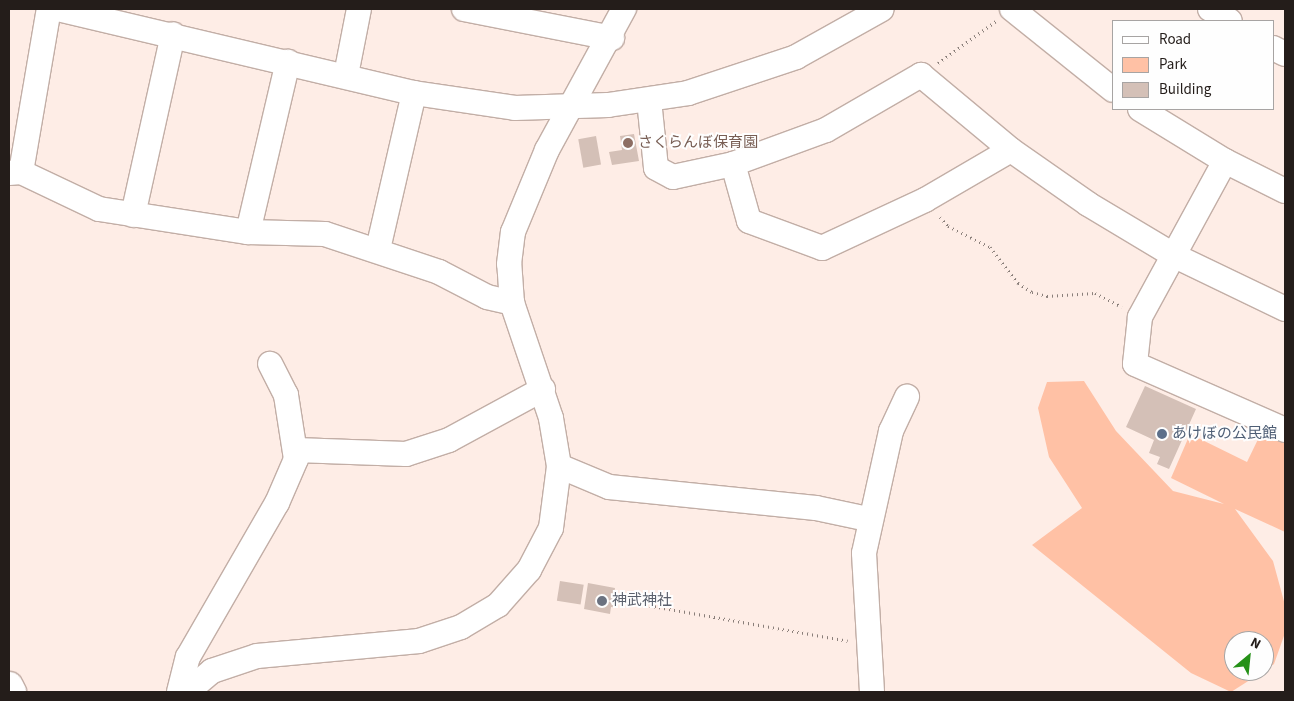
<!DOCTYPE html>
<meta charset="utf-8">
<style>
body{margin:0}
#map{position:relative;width:1294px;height:701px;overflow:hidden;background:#feede6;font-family:"Source Sans 3","Noto Sans JP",sans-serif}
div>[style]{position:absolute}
.green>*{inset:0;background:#ffc1a5}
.building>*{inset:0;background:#d4c0b7;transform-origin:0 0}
.path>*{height:3px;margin-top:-1.5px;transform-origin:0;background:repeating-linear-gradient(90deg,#8a7f7a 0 1px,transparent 0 5px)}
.roads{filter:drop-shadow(1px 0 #c2aea6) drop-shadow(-1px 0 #c2aea6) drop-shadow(0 1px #c2aea6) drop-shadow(0 -1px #c2aea6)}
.minor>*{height:24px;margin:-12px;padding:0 12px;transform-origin:12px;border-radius:12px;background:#fff}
.major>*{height:28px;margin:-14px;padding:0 14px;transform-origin:14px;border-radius:14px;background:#fff}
.dots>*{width:14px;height:14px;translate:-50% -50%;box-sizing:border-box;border:2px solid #fefefe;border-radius:50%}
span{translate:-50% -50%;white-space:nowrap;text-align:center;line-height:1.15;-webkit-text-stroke:4px #fefefe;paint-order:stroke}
.education-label{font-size:15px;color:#785e54}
.left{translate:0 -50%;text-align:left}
.service-label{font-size:15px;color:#4e5e75}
.worship-label{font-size:15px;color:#5b616d}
.frame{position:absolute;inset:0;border:10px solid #241d1a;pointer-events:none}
.legend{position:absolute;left:1112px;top:20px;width:162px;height:90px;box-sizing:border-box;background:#fefefe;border:1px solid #a7a4a3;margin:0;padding:6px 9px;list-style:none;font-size:15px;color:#241d1a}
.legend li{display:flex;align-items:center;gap:10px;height:25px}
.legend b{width:25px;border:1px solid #a7a4a3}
.north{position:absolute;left:1224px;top:631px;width:50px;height:50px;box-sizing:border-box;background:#fefefe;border:1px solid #a7a4a3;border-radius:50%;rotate:28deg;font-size:14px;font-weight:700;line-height:20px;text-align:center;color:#241d1a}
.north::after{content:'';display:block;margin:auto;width:18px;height:22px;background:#259118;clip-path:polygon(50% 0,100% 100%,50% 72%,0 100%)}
</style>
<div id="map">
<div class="green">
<i style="clip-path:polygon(1084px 381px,1116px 431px,1173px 491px,1224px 504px,1171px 478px,1190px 434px,1247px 462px,1262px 431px,1285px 441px,1285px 532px,1235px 509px,1273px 561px,1285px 605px,1285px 633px,1274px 664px,1264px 671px,1264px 641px,1234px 641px,1234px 671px,1264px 671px,1231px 692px,1191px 673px,1032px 545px,1082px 508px,1049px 457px,1038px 408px,1047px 382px)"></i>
</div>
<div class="building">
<i style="clip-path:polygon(634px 134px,639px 161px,612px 165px,609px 152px,622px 150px,620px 136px)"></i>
<i style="left:596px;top:136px;width:29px;height:18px;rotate:80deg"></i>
<i style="clip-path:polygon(1145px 386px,1196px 409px,1169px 469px,1157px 464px,1160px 457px,1149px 453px,1154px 440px,1126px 427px)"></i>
<i style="left:560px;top:581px;width:24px;height:20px;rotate:9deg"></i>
<i style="clip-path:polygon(588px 583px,615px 588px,614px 594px,619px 595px,617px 608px,611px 607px,610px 614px,584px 609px)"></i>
</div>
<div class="path">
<i style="left:938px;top:63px;width:72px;rotate:-35.9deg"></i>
<i style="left:940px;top:217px;width:12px;rotate:48deg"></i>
<i style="left:948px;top:226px;width:47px;rotate:26.6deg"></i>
<i style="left:990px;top:247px;width:46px;rotate:52.1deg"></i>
<i style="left:1018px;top:283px;width:17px;rotate:33deg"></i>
<i style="left:1032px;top:292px;width:16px;rotate:15deg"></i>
<i style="left:1047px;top:296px;width:48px;rotate:-3.6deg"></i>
<i style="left:1095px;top:293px;width:30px;rotate:27deg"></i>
<i style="left:630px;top:602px;width:221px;rotate:10.1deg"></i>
</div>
<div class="roads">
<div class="minor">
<i style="left:58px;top:9px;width:366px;rotate:13.3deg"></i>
<i style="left:414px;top:93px;width:102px;rotate:8.4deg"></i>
<i style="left:515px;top:108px;width:93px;rotate:-1.8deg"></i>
<i style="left:608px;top:105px;width:81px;rotate:-8.5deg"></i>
<i style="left:688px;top:93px;width:114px;rotate:-18.4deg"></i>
<i style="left:796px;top:57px;width:98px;rotate:-29.2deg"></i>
<i style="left:464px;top:9px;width:151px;rotate:11.1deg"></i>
<i style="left:1012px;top:9px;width:129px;rotate:38.7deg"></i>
<i style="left:1210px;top:9px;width:23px;rotate:31deg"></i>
<i style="left:1273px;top:48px;width:13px;rotate:27deg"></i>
<i style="left:346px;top:75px;width:67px;rotate:-78.9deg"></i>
<i style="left:649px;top:100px;width:68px;rotate:84.1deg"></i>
<i style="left:656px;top:168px;width:19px;rotate:28deg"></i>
<i style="left:673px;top:177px;width:61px;rotate:-12.2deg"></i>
<i style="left:733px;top:164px;width:99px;rotate:-20.1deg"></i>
<i style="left:826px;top:130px;width:110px;rotate:-30.1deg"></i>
<i style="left:921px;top:75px;width:117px;rotate:39.8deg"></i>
<i style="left:1011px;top:150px;width:94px;rotate:35deg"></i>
<i style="left:1088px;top:204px;width:101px;rotate:30.9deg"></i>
<i style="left:1175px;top:256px;width:122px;rotate:25.7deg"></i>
<i style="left:1140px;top:109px;width:100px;rotate:31.5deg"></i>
<i style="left:1225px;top:161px;width:67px;rotate:26.6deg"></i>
<i style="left:1225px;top:161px;width:178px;rotate:118.6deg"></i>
<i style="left:1140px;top:317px;width:47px;rotate:96.1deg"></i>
<i style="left:1135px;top:364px;width:164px;rotate:23.7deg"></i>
<i style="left:733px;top:164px;width:59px;rotate:74.3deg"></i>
<i style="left:749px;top:221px;width:78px;rotate:20.3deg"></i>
<i style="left:822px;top:248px;width:114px;rotate:-25deg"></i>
<i style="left:925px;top:200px;width:99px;rotate:-30.2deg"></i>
<i style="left:21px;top:172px;width:165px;rotate:-80.3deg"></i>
<i style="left:9px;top:173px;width:12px;rotate:-5deg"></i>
<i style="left:21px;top:172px;width:86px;rotate:25.4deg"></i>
<i style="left:99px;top:209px;width:151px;rotate:8.8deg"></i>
<i style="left:248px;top:232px;width:77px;rotate:1.5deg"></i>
<i style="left:325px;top:234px;width:120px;rotate:18.4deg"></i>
<i style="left:439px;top:272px;width:54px;rotate:27.5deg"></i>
<i style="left:487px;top:297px;width:26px;rotate:13deg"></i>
<i style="left:133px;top:215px;width:185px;rotate:-77.5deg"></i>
<i style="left:248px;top:232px;width:175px;rotate:-76.8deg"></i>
<i style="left:378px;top:249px;width:160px;rotate:-77deg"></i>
<i style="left:296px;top:450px;width:110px;rotate:2.1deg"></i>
<i style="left:406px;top:454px;width:45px;rotate:-18deg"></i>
<i style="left:449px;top:440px;width:107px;rotate:-28.5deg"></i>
<i style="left:559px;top:466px;width:54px;rotate:22.8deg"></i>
<i style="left:609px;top:487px;width:208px;rotate:5.8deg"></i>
<i style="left:816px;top:508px;width:53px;rotate:11.9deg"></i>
<i style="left:179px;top:692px;width:36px;rotate:-76deg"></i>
<i style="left:188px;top:657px;width:178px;rotate:-60deg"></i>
<i style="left:277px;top:503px;width:48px;rotate:-66.6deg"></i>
<i style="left:296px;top:459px;width:65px;rotate:-98.9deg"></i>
<i style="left:286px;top:395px;width:35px;rotate:-117deg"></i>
<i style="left:187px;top:692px;width:33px;rotate:-40deg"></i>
<i style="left:212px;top:671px;width:47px;rotate:-18.4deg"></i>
<i style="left:257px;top:656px;width:163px;rotate:-5.3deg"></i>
<i style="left:419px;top:641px;width:44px;rotate:-18.4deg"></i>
<i style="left:461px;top:627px;width:43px;rotate:-30.7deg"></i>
<i style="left:498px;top:605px;width:47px;rotate:-48.5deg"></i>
<i style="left:529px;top:570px;width:47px;rotate:-62.4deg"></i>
<i style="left:551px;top:528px;width:63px;rotate:-82.6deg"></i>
<i style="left:559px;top:466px;width:49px;rotate:-99.5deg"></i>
<i style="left:551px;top:418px;width:121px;rotate:-108.7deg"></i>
<i style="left:512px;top:303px;width:39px;rotate:-94deg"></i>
<i style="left:509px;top:264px;width:32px;rotate:-83deg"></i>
<i style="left:513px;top:232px;width:89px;rotate:-67.5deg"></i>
<i style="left:547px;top:150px;width:161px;rotate:-61.4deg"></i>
<i style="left:872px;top:692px;width:139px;rotate:-93.3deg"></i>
<i style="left:864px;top:553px;width:125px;rotate:-77.5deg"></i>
<i style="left:891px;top:431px;width:38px;rotate:-65deg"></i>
</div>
<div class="major">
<i style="left:9px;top:686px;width:7px;rotate:63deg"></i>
</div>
</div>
<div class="dots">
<i style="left:628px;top:143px;background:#8d6e63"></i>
<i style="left:1162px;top:434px;background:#5c6f8a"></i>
<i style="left:602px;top:601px;background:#6b7280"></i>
</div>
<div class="education-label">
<span class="left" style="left:638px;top:143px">さくらんぼ保育園</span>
</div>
<div class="service-label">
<span class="left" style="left:1172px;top:434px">あけぼの公民館</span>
</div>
<div class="worship-label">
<span class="left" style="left:612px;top:601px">神武神社</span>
</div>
<div class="frame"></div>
<ul class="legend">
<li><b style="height:6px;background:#fff"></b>Road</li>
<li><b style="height:14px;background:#ffc1a5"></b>Park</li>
<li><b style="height:14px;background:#d4c0b7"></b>Building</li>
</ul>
<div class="north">N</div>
</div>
